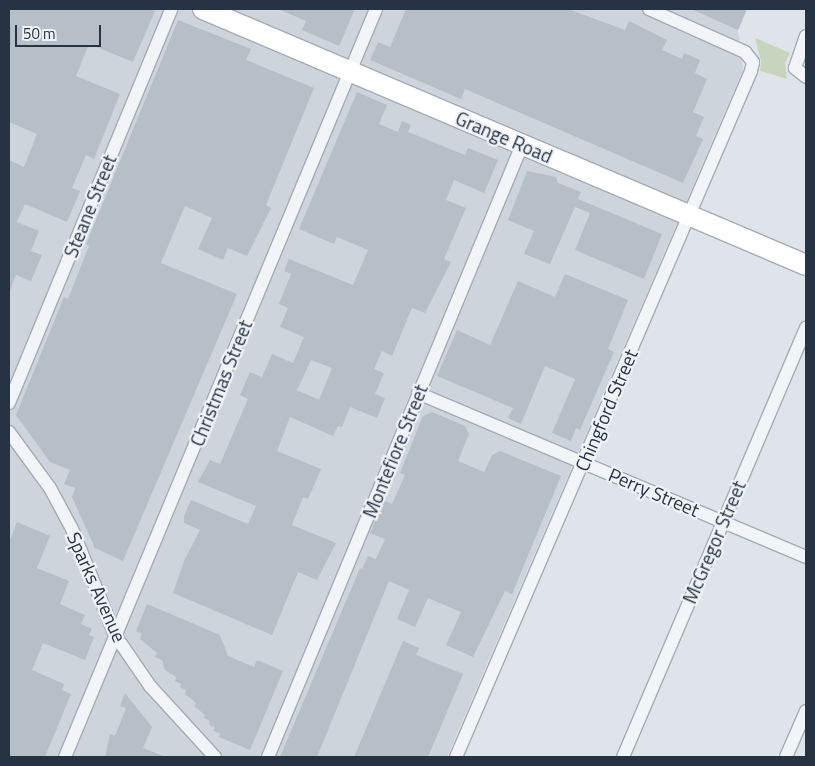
<!DOCTYPE html>
<style>
body{margin:0}
#map{position:relative;width:815px;height:766px;overflow:hidden;background:#dfe4ea;font-family:"Titillium Web",sans-serif}
div>[style]{position:absolute}
.built>*{inset:0;background:#cdd4dc}
.green>*{inset:0;background:#c7d5bf}
.building>*{inset:0;background:#b6bec8}
.roads{filter:drop-shadow(1px 0 #a4abb5) drop-shadow(-1px 0 #a4abb5) drop-shadow(0 1px #a4abb5) drop-shadow(0 -1px #a4abb5)}
.minor>*{height:12px;margin:-6px;padding:0 6px;transform-origin:6px;border-radius:6px;background:#f2f5f8}
.primary>*{height:20px;margin:-10px;padding:0 10px;transform-origin:10px;border-radius:10px;background:#fff}
span{translate:-50% -50%;white-space:nowrap;text-align:center;line-height:1.15;-webkit-text-stroke:4.5px #eff3f7;paint-order:stroke}
.street-label{font-size:19px;color:#263343}
.frame{position:absolute;inset:0;border:10px solid #263343;pointer-events:none}
.scale{position:absolute;left:15px;top:25px;width:86px;height:22px;box-sizing:border-box;border:2px solid #263343;border-top:0;padding-left:6px;font-size:15px;line-height:18px;white-space:nowrap;color:#263343;-webkit-text-stroke:4px #eff3f7;paint-order:stroke}
</style>
<div id="map">
<div class="built">
<i style="clip-path:polygon(9px 9px,747px 9px,738px 30px,743px 70px,447px 757px,9px 757px)"></i>
</div>
<div class="green">
<i style="clip-path:polygon(755px 38px,790px 53px,785px 63px,787px 79px,760px 71px,761px 61px)"></i>
</div>
<div class="building">
<i style="clip-path:polygon(9px 9px,149px 9px,155px 11px,133px 62px,89px 44px,76px 76px,120px 94px,94px 159px,86px 155px,72px 188px,80px 191px,67px 222px,25px 204px,17px 222px,39px 231px,31px 251px,42px 255px,31px 281px,16px 275px,9px 293px,9px 160px,24px 167px,37px 134px,9px 122px)"></i>
<i style="clip-path:polygon(278px 9px,355px 9px,339px 46px,302px 30px,306px 21px)"></i>
<i style="clip-path:polygon(406px 9px,568px 9px,625px 30px,629px 21px,667px 40px,662px 50px,682px 59px,684px 53px,700px 60px,695px 73px,707px 79px,693px 112px,704px 117px,696px 136px,703px 139px,683px 183px,465px 89px,461px 99px,370px 60px,378px 42px,390px 47px)"></i>
<i style="clip-path:polygon(691px 9px,747px 9px,738px 30px)"></i>
<i style="clip-path:polygon(178px 20px,251px 49px,246px 60px,314px 88px,266px 205px,271px 208px,247px 256px,228px 248px,223px 260px,198px 249px,212px 218px,185px 206px,161px 263px,237px 294px,123px 561px,95px 548px,72px 497px,75px 488px,64px 484px,70px 470px,50px 462px,16px 415px,64px 297px,68px 299px,89px 246px,86px 244px)"></i>
<i style="clip-path:polygon(evenodd,357px 92px,387px 105px,379px 124px,398px 132px,402px 121px,411px 125px,408px 132px,465px 155px,468px 148px,498px 160px,484px 193px,454px 180px,446px 200px,466px 208px,444px 259px,451px 262px,425px 313px,412px 308px,392px 356px,382px 351px,374px 369px,384px 373px,375px 394px,385px 398px,377px 418px,350px 407px,342px 427px,338px 426px,333px 436px,290px 417px,277px 451px,321px 469px,308px 499px,303px 497px,292px 525px,336px 543px,317px 580px,298px 572px,272px 635px,173px 593px,184px 561px,200px 530px,184px 523px,184px 516px,191px 500px,248px 524px,256px 506px,198px 482px,210px 460px,220px 464px,248px 399px,240px 395px,250px 372px,262px 377px,272px 354px,293px 363px,304px 337px,280px 327px,288px 308px,279px 304px,291px 274px,284px 271px,289px 259px,353px 285px,368px 250px,337px 237px,334px 244px,299px 229px,357px 92px,311px 360px,332px 368px,319px 400px,297px 390px,311px 360px)"></i>
<i style="clip-path:polygon(527px 171px,556px 177px,558px 183px,581px 192px,578px 199px,662px 234px,644px 279px,575px 250px,590px 213px,575px 207px,550px 264px,524px 254px,534px 231px,508px 220px)"></i>
<i style="clip-path:polygon(565px 274px,628px 300px,608px 349px,614px 352px,580px 430px,576px 428px,571px 441px,552px 433px,575px 379px,545px 366px,521px 424px,508px 418px,513px 408px,437px 376px,457px 330px,490px 345px,518px 281px,555px 297px)"></i>
<i style="clip-path:polygon(432px 412px,465px 426px,469px 434px,458px 461px,484px 472px,492px 455px,500px 451px,561px 476px,512px 594px,505px 591px,473px 657px,446px 645px,461px 612px,428px 598px,415px 627px,397px 619px,409px 590px,389px 581px,317px 757px,280px 757px,360px 568px,362px 569px,368px 556px,376px 559px,385px 539px,370px 533px,384px 501px,392px 504px,405px 475px,400px 473px,423px 416px)"></i>
<i style="clip-path:polygon(17px 522px,50px 536px,37px 568px,69px 581px,60px 604px,85px 615px,81px 624px,92px 629px,89px 635px,94px 637px,85px 660px,43px 643px,32px 670px,64px 684px,62px 690px,71px 694px,45px 757px,9px 757px,9px 543px)"></i>
<i style="clip-path:polygon(147px 604px,220px 635px,228px 656px,254px 667px,257px 660px,283px 671px,250px 750px,219px 737px,220px 733px,213px 731px,215px 727px,209px 725px,210px 721px,204px 718px,205px 715px,194px 706px,196px 703px,185px 694px,186px 690px,180px 687px,181px 684px,175px 681px,176px 677px,165px 670px,162px 660px,155px 657px,157px 653px,140px 639px,142px 634px,136px 631px)"></i>
<i style="clip-path:polygon(403px 641px,419px 648px,416px 655px,463px 674px,428px 757px,354px 757px)"></i>
<i style="clip-path:polygon(125px 693px,152px 727px,143px 748px,166px 757px,105px 757px,110px 734px,115px 736px,126px 708px,120px 706px)"></i>
</div>
<div class="roads">
<div class="minor">
<i style="left:806px;top:36px;width:34px;rotate:109deg"></i>
<i style="left:795px;top:68px;width:14px;rotate:39deg"></i>
<i style="left:418px;top:393px;width:421px;rotate:22.9deg"></i>
<i style="left:9px;top:403px;width:426px;rotate:-67.6deg"></i>
<i style="left:9px;top:432px;width:69px;rotate:53.8deg"></i>
<i style="left:50px;top:488px;width:47px;rotate:61.8deg"></i>
<i style="left:72px;top:529px;width:114px;rotate:67.9deg"></i>
<i style="left:115px;top:635px;width:62px;rotate:55.5deg"></i>
<i style="left:150px;top:686px;width:96px;rotate:47.5deg"></i>
<i style="left:65px;top:757px;width:810px;rotate:-67.42deg"></i>
<i style="left:268px;top:757px;width:663px;rotate:-67.46deg"></i>
<i style="left:456px;top:757px;width:747px;rotate:-66.73deg"></i>
<i style="left:751px;top:71px;width:9px;rotate:-77deg"></i>
<i style="left:753px;top:62px;width:13px;rotate:-129deg"></i>
<i style="left:745px;top:52px;width:105px;rotate:-155.9deg"></i>
<i style="left:623px;top:757px;width:467px;rotate:-66.9deg"></i>
<i style="left:786px;top:757px;width:50px;rotate:-66.5deg"></i>
</div>
<div class="primary">
<i style="left:203px;top:9px;width:655px;rotate:23deg"></i>
</div>
</div>
<div class="street-label">
<span style="left:504px;top:137px;rotate:23deg">Grange Road</span>
<span style="left:90px;top:206px;rotate:-68deg">Steane Street</span>
<span style="left:221px;top:383px;rotate:-68deg">Christmas Street</span>
<span style="left:606px;top:410px;rotate:-67deg">Chingford Street</span>
<span style="left:395px;top:451px;rotate:-68deg">Montefiore Street</span>
<span style="left:654px;top:492px;rotate:23deg">Perry Street</span>
<span style="left:714px;top:542px;rotate:-67deg">McGregor Street</span>
<span style="left:97px;top:587px;rotate:66deg">Sparks Avenue</span>
</div>
<div class="frame"></div>
<div class="scale">50 m</div>
</div>
